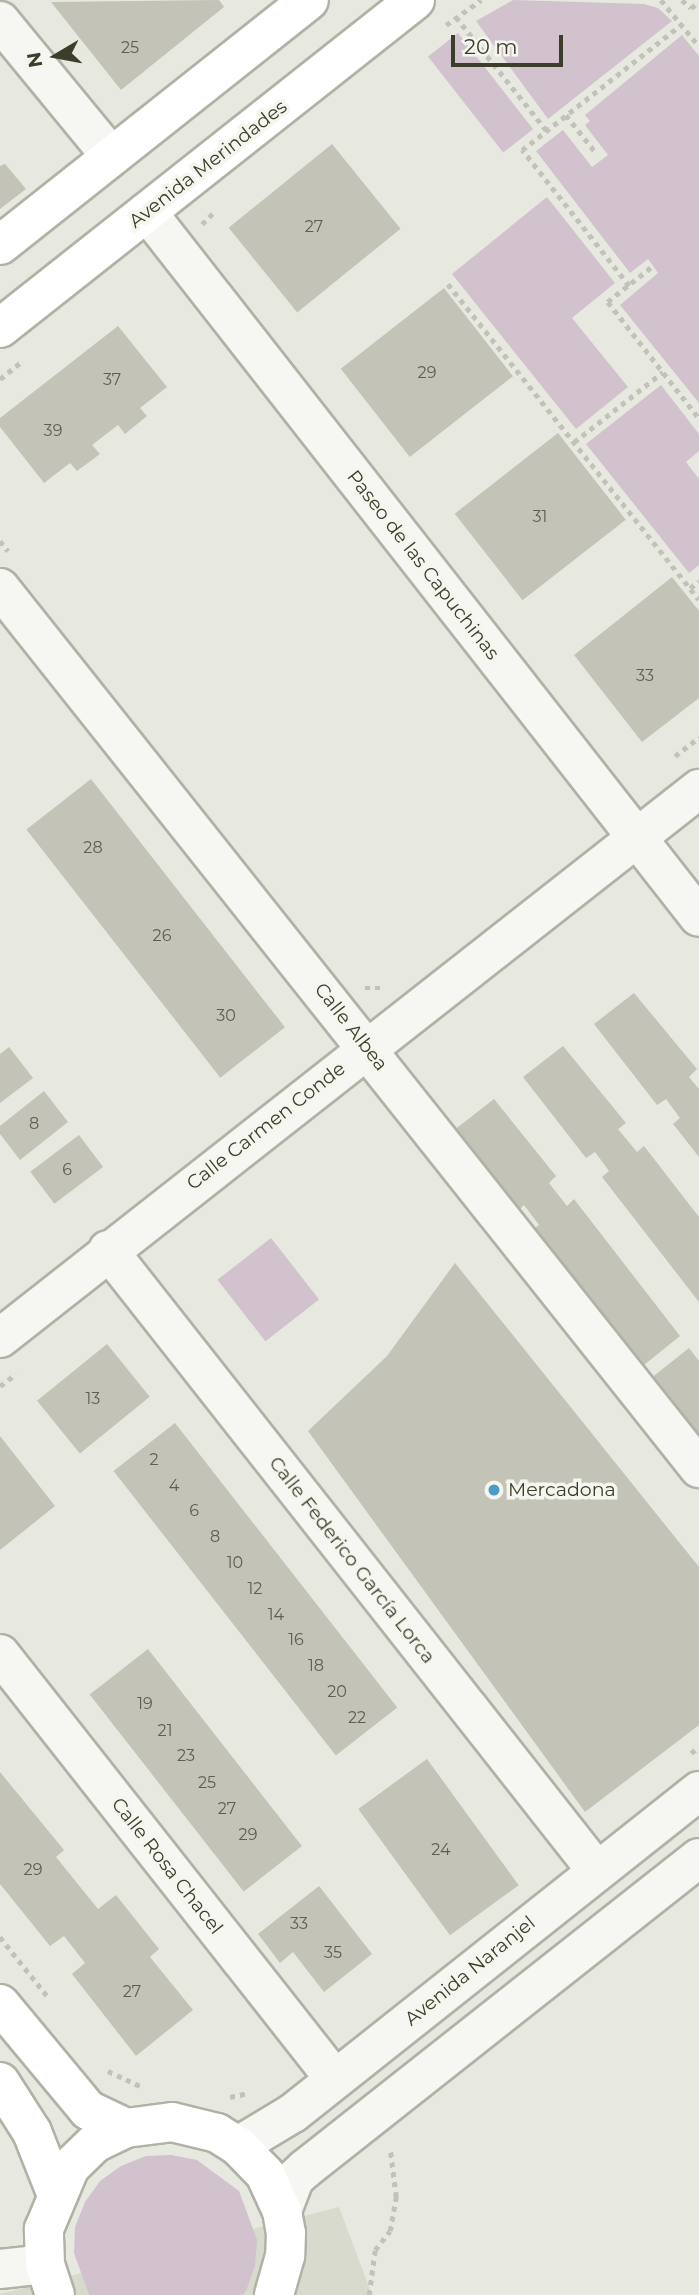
<!DOCTYPE html>
<meta charset="utf-8">
<style>
body{margin:0}
#map{position:relative;width:699px;height:2295px;overflow:hidden;background:#e7e8e0;font-family:Montserrat,sans-serif}
div>[style]{position:absolute}
.built>*{inset:0;background:#d8dace}
.green>*{inset:0;background:#d1c2ce;transform-origin:0 0}
.building>*{inset:0;background:#c3c4b7;transform-origin:0 0}
.path>*{height:4.5px;margin-top:-2.25px;transform-origin:0;background:repeating-linear-gradient(90deg,#c2c2ba 0 5px,transparent 0 10px)}
.roads{filter:drop-shadow(2px 0 #b0b2a6) drop-shadow(-2px 0 #b0b2a6) drop-shadow(0 2px #b0b2a6) drop-shadow(0 -2px #b0b2a6)}
.minor>*{height:38px;margin:-19px;padding:0 19px;transform-origin:19px;border-radius:19px;background:#f6f6f2}
.tertiary>*{height:38px;margin:-19px;padding:0 19px;transform-origin:19px;border-radius:19px;background:#f6f6f2}
.secondary>*{height:38px;margin:-19px;padding:0 19px;transform-origin:19px;border-radius:19px;background:#fff}
.dots>*{width:19px;height:19px;translate:-50% -50%;box-sizing:border-box;border:4px solid #f5f6ef;border-radius:50%}
span{translate:-50% -50%;white-space:nowrap;text-align:center;line-height:1.15;-webkit-text-stroke:7px #f5f6ef;paint-order:stroke}
.number-label{font-size:16px;color:#5e604d}
.number-label span{-webkit-text-stroke-width:0}
.street-label{font-size:19px;color:#3c3e2a}
.poi-label{font-size:19px;color:#3c3e2a}
.left{translate:0 -50%;text-align:left}
.north{position:absolute;left:21px;top:21px;width:70px;height:70px;-webkit-text-stroke:5px #f5f6ef;paint-order:stroke;rotate:260deg;font-size:19px;font-weight:700;line-height:28px;text-align:center;color:#3c3e2a}
.north::after{content:'';display:block;margin:auto;width:24px;height:32px;background:#3c3e2a;clip-path:polygon(50% 0,100% 100%,50% 72%,0 100%)}
.scale{position:absolute;left:451px;top:35px;width:112px;height:32px;box-sizing:border-box;border:4px solid #3c3e2a;border-top:0;padding-left:9px;font-size:21px;line-height:24px;white-space:nowrap;color:#3c3e2a;-webkit-text-stroke:5px #f5f6ef;paint-order:stroke}
</style>
<div id="map">
<div class="built">
<i style="clip-path:polygon(339px 2207px,372px 2295px,0 2295px,0 2294px)"></i>
</div>
<div class="green">
<i style="clip-path:polygon(513px 0,644px 4px,658px 8px,672px 21px,548px 119px,476px 21px)"></i>
<i style="left:458px;top:33px;width:122px;height:38px;rotate:52deg"></i>
<i style="clip-path:polygon(682px 35px,699px 56px,699px 403px,620px 305px,658px 273px,648px 259px,630px 273px,536px 151px,563px 130px,592px 167px,608px 155px,585px 125px,590px 121px,585px 115px)"></i>
<i style="clip-path:polygon(547px 197px,615px 283px,572px 318px,628px 387px,576px 429px,452px 274px)"></i>
<i style="clip-path:polygon(661px 385px,699px 434px,699px 451px,686px 462px,699px 479px,699px 565px,689px 573px,586px 444px)"></i>
<i style="left:271px;top:1238px;width:78px;height:68px;rotate:52deg"></i>
<i style="clip-path:polygon(171px 2155px,197px 2160px,239px 2191px,257px 2240px,255px 2266px,246px 2291px,242px 2295px,89px 2295px,74px 2253px,75px 2227px,85px 2202px,100px 2181px,121px 2166px,146px 2156px)"></i>
</div>
<div class="building">
<i style="clip-path:polygon(219px 0,224px 7px,121px 90px,51px 2px)"></i>
<i style="left:332px;top:144px;width:109px;height:133px;rotate:51deg"></i>
<i style="clip-path:polygon(5px 164px,26px 189px,0 209px,0 166px)"></i>
<i style="left:444px;top:288px;width:112px;height:131px;rotate:52deg"></i>
<i style="clip-path:polygon(118px 326px,167px 387px,140px 408px,147px 416px,125px 434px,118px 425px,92px 445px,100px 454px,77px 471px,70px 463px,44px 483px,0 427px,0 418px)"></i>
<i style="left:558px;top:433px;width:110px;height:131px;rotate:52deg"></i>
<i style="clip-path:polygon(672px 577px,699px 611px,699px 698px,642px 742px,574px 655px)"></i>
<i style="left:91px;top:779px;width:315px;height:82px;rotate:52deg"></i>
<i style="clip-path:polygon(634px 993px,697px 1069px,689px 1077px,699px 1089px,699px 1157px,673px 1124px,680px 1118px,666px 1099px,657px 1105px,594px 1024px)"></i>
<i style="clip-path:polygon(563px 1046px,626px 1123px,618px 1129px,637px 1152px,644px 1146px,699px 1217px,699px 1302px,602px 1177px,609px 1171px,595px 1152px,586px 1158px,523px 1077px)"></i>
<i style="clip-path:polygon(9px 1047px,33px 1078px,0 1103px,0 1054px)"></i>
<i style="clip-path:polygon(44px 1091px,68px 1122px,20px 1160px,0 1134px,0 1126px)"></i>
<i style="clip-path:polygon(494px 1099px,556px 1176px,549px 1183px,567px 1206px,574px 1199px,680px 1336px,639px 1369px,532px 1230px,539px 1225px,524px 1205px,517px 1212px,453px 1131px)"></i>
<i style="left:79px;top:1135px;width:40px;height:61px;rotate:53deg"></i>
<i style="clip-path:polygon(455px 1263px,699px 1567px,699px 1725px,585px 1812px,308px 1431px,387px 1356px)"></i>
<i style="left:107px;top:1344px;width:68px;height:90px;rotate:51deg"></i>
<i style="clip-path:polygon(689px 1348px,699px 1361px,699px 1443px,650px 1379px)"></i>
<i style="left:175px;top:1423px;width:361px;height:78px;rotate:52deg"></i>
<i style="clip-path:polygon(0 1436px,55px 1506px,0 1550px)"></i>
<i style="left:148px;top:1649px;width:250px;height:74px;rotate:52deg"></i>
<i style="left:427px;top:1759px;width:156px;height:85px;rotate:54deg"></i>
<i style="clip-path:polygon(0 1772px,64px 1850px,56px 1857px,98px 1909px,116px 1895px,159px 1949px,150px 1957px,193px 2010px,136px 2056px,72px 1974px,85px 1963px,64px 1936px,50px 1946px,0 1884px)"></i>
<i style="clip-path:polygon(319px 1886px,372px 1954px,324px 1992px,293px 1952px,280px 1963px,258px 1934px)"></i>
</div>
<div class="path">
<i style="left:661px;top:0;width:60px;rotate:50.4deg"></i>
<i style="left:682px;top:0;width:12px;rotate:42deg"></i>
<i style="left:691px;top:8px;width:10px;rotate:-37deg"></i>
<i style="left:456px;top:17px;width:146px;rotate:51.4deg"></i>
<i style="left:446px;top:25px;width:43px;rotate:-35.5deg"></i>
<i style="left:566px;top:115px;width:50px;rotate:51.5deg"></i>
<i style="left:202px;top:224px;width:18px;rotate:-45deg"></i>
<i style="left:651px;top:268px;width:55px;rotate:141.7deg"></i>
<i style="left:608px;top:302px;width:147px;rotate:51.9deg"></i>
<i style="left:448px;top:284px;width:403px;rotate:51.5deg"></i>
<i style="left:629px;top:286px;width:173px;rotate:-128.2deg"></i>
<i style="left:522px;top:150px;width:204px;rotate:-38.2deg"></i>
<i style="left:0;top:379px;width:27px;rotate:-39deg"></i>
<i style="left:574px;top:442px;width:113px;rotate:-38.2deg"></i>
<i style="left:0;top:541px;width:13px;rotate:51deg"></i>
<i style="left:690px;top:588px;width:11px;rotate:-38deg"></i>
<i style="left:675px;top:756px;width:31px;rotate:-38deg"></i>
<i style="left:365px;top:988px;width:19px"></i>
<i style="left:0;top:1386px;width:20px;rotate:-37deg"></i>
<i style="left:691px;top:1753px;width:10px;rotate:-37deg"></i>
<i style="left:0;top:1937px;width:77px;rotate:51.3deg"></i>
<i style="left:108px;top:2071px;width:38px;rotate:25deg"></i>
<i style="left:230px;top:2097px;width:19px;rotate:-12deg"></i>
<i style="left:369px;top:2295px;width:45px;rotate:-82.4deg"></i>
<i style="left:375px;top:2250px;width:24px;rotate:-52deg"></i>
<i style="left:390px;top:2231px;width:35px;rotate:-80deg"></i>
<i style="left:396px;top:2197px;width:48px;rotate:-97.1deg"></i>
</div>
<div class="roads">
<div class="minor">
<i style="left:0;top:21px;width:175px;rotate:50.6deg"></i>
<i style="left:147px;top:212px;width:895px;rotate:51.94deg"></i>
<i style="left:0;top:588px;width:1124px;rotate:51.54deg"></i>
<i style="left:108px;top:1250px;width:789px;rotate:51.79deg"></i>
<i style="left:0;top:1338px;width:889px;rotate:-38.15deg"></i>
<i style="left:0;top:1654px;width:540px;rotate:51.77deg"></i>
<i style="left:0;top:2269px;width:45px;rotate:-6.3deg"></i>
</div>
<div class="tertiary">
<i style="left:238px;top:2146px;width:64px;rotate:-31deg"></i>
<i style="left:293px;top:2113px;width:518px;rotate:-38.42deg"></i>
<i style="left:282px;top:2211px;width:34px;rotate:-69deg"></i>
<i style="left:294px;top:2179px;width:15px;rotate:-42deg"></i>
<i style="left:305px;top:2169px;width:502px;rotate:-38.29deg"></i>
</div>
<div class="secondary">
<i style="left:0;top:245px;width:394px;rotate:-38.4deg"></i>
<i style="left:0;top:328px;width:529px;rotate:-38.32deg"></i>
<i style="left:0;top:2004px;width:138px;rotate:50.3deg"></i>
<i style="left:88px;top:2110px;width:42px;rotate:25.3deg"></i>
<i style="left:0;top:2082px;width:59px;rotate:57.4deg"></i>
<i style="left:32px;top:2132px;width:66px;rotate:68.5deg"></i>
<i style="left:55px;top:2295px;width:33px;rotate:-108deg"></i>
<i style="left:45px;top:2264px;width:35px;rotate:-92deg"></i>
<i style="left:44px;top:2229px;width:67px;rotate:-67.2deg"></i>
<i style="left:70px;top:2167px;width:35px;rotate:-44deg"></i>
<i style="left:95px;top:2143px;width:34px;rotate:-26deg"></i>
<i style="left:126px;top:2128px;width:46px;rotate:-7.4deg"></i>
<i style="left:172px;top:2122px;width:46px;rotate:13.7deg"></i>
<i style="left:217px;top:2133px;width:25px;rotate:32deg"></i>
<i style="left:238px;top:2146px;width:39px;rotate:46deg"></i>
<i style="left:265px;top:2174px;width:41px;rotate:65.3deg"></i>
<i style="left:282px;top:2211px;width:22px;rotate:80deg"></i>
<i style="left:286px;top:2233px;width:23px;rotate:92deg"></i>
<i style="left:285px;top:2256px;width:41px;rotate:105.8deg"></i>
</div>
</div>
<div class="dots">
<i style="left:494px;top:1490px;background:#4d9cc5"></i>
</div>
<div class="number-label">
<span style="left:130px;top:48px">25</span>
<span style="left:314px;top:227px">27</span>
<span style="left:427px;top:373px">29</span>
<span style="left:112px;top:380px">37</span>
<span style="left:53px;top:431px">39</span>
<span style="left:540px;top:517px">31</span>
<span style="left:645px;top:676px">33</span>
<span style="left:93px;top:848px">28</span>
<span style="left:162px;top:936px">26</span>
<span style="left:226px;top:1016px">30</span>
<span style="left:34px;top:1124px">8</span>
<span style="left:67px;top:1170px">6</span>
<span style="left:93px;top:1399px">13</span>
<span style="left:154px;top:1460px">2</span>
<span style="left:174px;top:1486px">4</span>
<span style="left:194px;top:1511px">6</span>
<span style="left:215px;top:1537px">8</span>
<span style="left:235px;top:1563px">10</span>
<span style="left:255px;top:1589px">12</span>
<span style="left:276px;top:1615px">14</span>
<span style="left:296px;top:1640px">16</span>
<span style="left:316px;top:1666px">18</span>
<span style="left:337px;top:1692px">20</span>
<span style="left:145px;top:1704px">19</span>
<span style="left:357px;top:1718px">22</span>
<span style="left:165px;top:1731px">21</span>
<span style="left:186px;top:1756px">23</span>
<span style="left:207px;top:1783px">25</span>
<span style="left:227px;top:1809px">27</span>
<span style="left:248px;top:1835px">29</span>
<span style="left:441px;top:1850px">24</span>
<span style="left:33px;top:1870px">29</span>
<span style="left:299px;top:1924px">33</span>
<span style="left:333px;top:1953px">35</span>
<span style="left:132px;top:1992px">27</span>
</div>
<div class="street-label">
<span style="left:208px;top:164px;rotate:-38deg">Avenida Merindades</span>
<span style="left:423px;top:565px;rotate:52deg">Paseo de las Capuchinas</span>
<span style="left:351px;top:1027px;rotate:52deg">Calle Albea</span>
<span style="left:266px;top:1126px;rotate:-38deg">Calle Carmen Conde</span>
<span style="left:352px;top:1560px;rotate:52deg">Calle Federico García Lorca</span>
<span style="left:167px;top:1866px;rotate:52deg">Calle Rosa Chacel</span>
<span style="left:470px;top:1971px;rotate:-39deg">Avenida Naranjel</span>
</div>
<div class="poi-label">
<span class="left" style="left:508px;top:1490px">Mercadona</span>
</div>
<div class="north">N</div>
<div class="scale">20 m</div>
</div>
